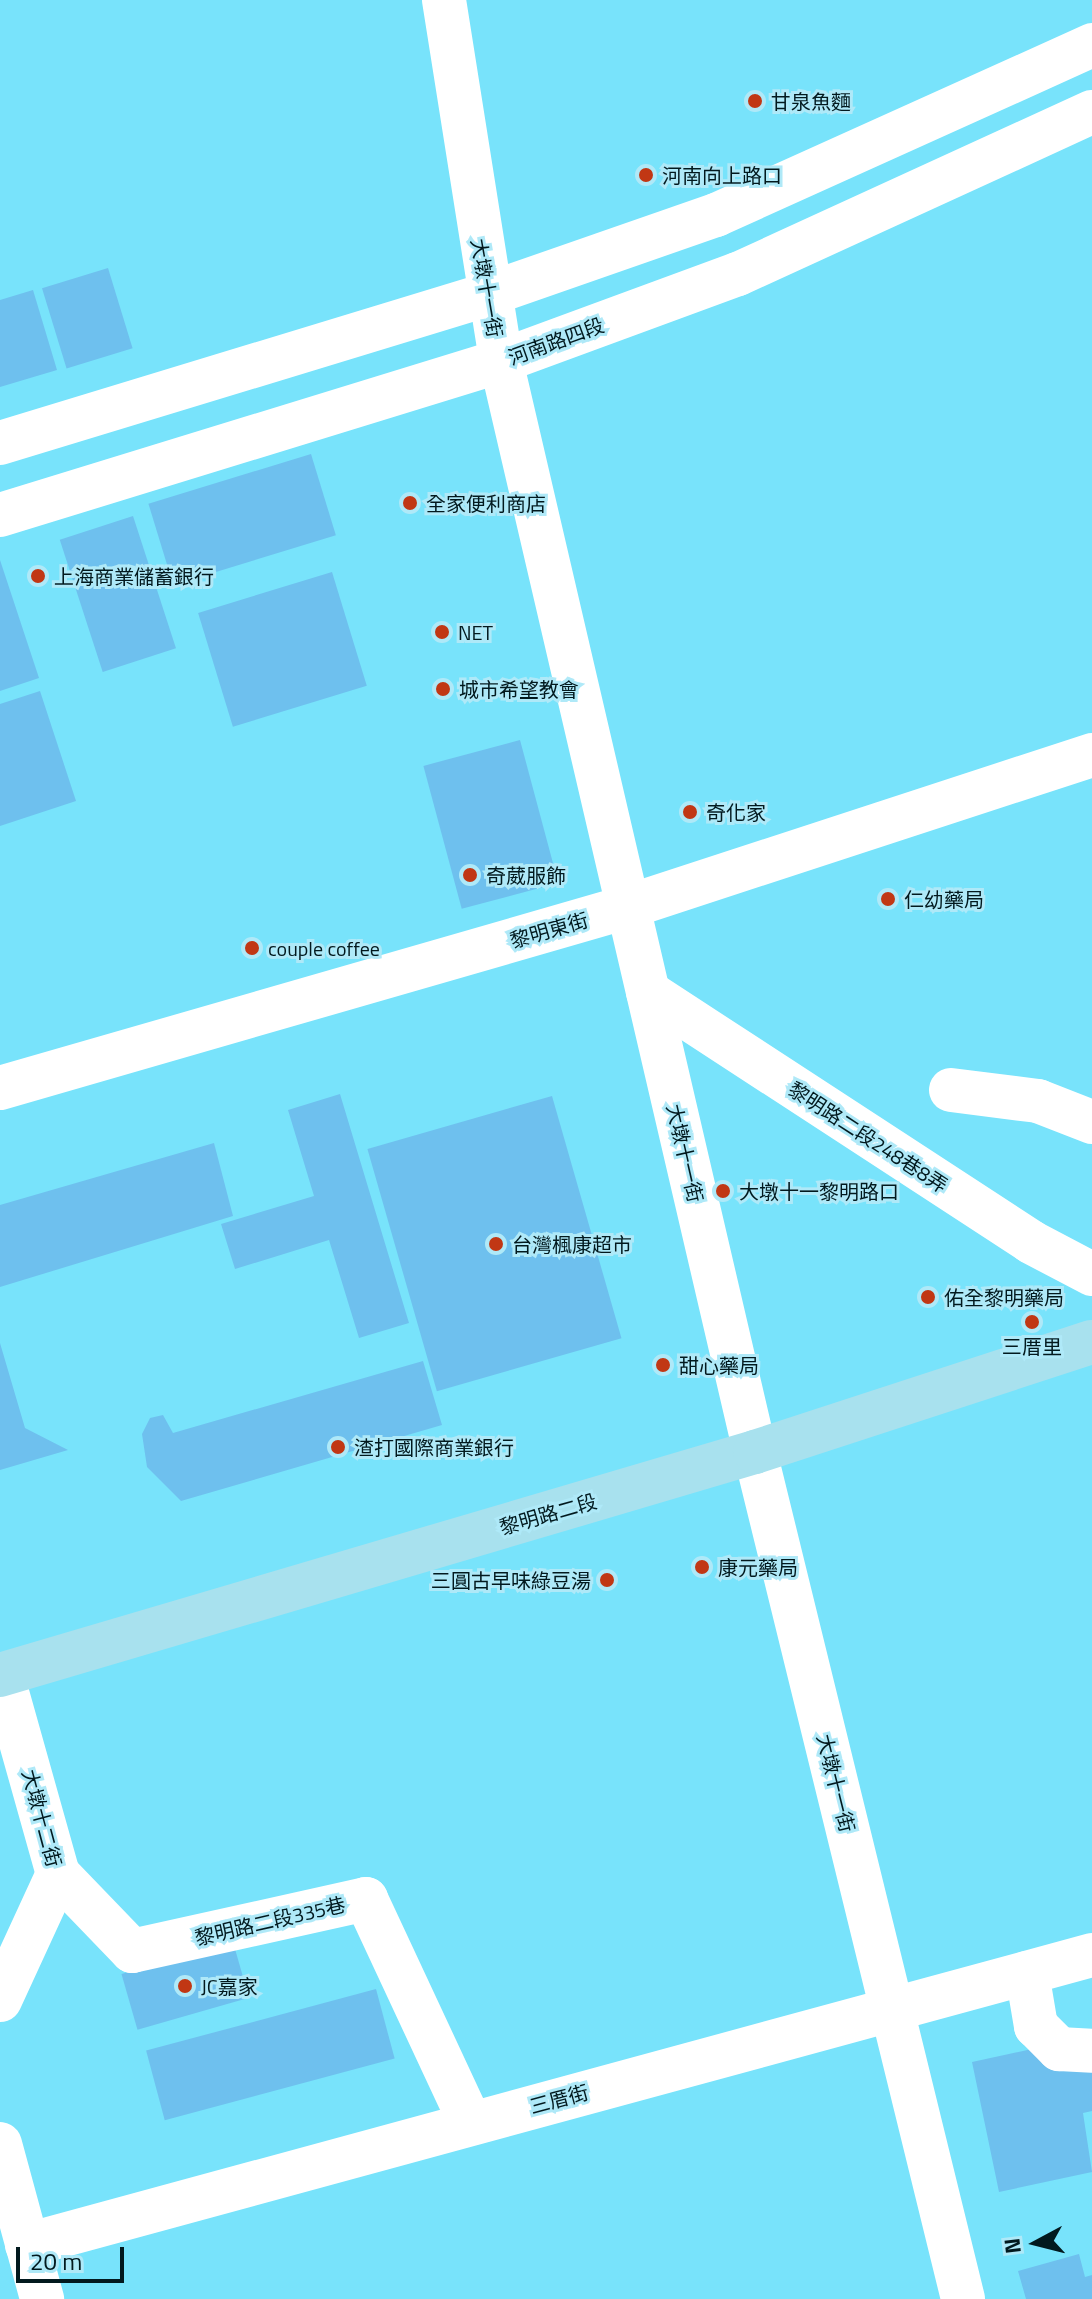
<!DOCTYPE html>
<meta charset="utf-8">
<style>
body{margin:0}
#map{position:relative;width:1092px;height:2299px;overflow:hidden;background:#78e3fb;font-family:"Titillium Web","Noto Sans TC",sans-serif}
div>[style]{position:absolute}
.building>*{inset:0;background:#6ec0ee;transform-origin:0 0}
.minor>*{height:44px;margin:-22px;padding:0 22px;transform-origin:22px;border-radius:22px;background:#fff}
.major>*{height:44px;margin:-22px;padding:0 22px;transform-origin:22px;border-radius:22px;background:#a8e1ee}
.dots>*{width:22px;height:22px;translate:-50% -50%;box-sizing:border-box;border:4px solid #afe9f8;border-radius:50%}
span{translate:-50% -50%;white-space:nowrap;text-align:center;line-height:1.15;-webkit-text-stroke:6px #afe9f8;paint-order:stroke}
.poi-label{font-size:20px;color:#02191e}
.left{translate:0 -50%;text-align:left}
.right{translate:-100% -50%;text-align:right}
.street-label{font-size:20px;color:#02191e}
.north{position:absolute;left:996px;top:2203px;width:80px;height:80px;-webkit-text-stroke:6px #afe9f8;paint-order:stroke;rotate:263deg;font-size:22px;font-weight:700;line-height:32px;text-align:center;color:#02191e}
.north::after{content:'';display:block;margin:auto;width:28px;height:36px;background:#02191e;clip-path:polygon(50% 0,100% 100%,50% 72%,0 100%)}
.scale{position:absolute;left:16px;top:2247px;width:108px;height:36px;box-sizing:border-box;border:4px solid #02191e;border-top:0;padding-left:10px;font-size:24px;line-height:28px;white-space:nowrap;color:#02191e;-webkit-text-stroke:6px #afe9f8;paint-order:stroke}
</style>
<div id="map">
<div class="building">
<i style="left:108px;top:268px;width:84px;height:69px;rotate:73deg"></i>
<i style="clip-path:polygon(33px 290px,57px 370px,0 387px,0 300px)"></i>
<i style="left:311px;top:454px;width:85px;height:170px;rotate:73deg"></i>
<i style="left:133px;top:516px;width:139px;height:77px;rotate:72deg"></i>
<i style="clip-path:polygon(0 560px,39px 678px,0 691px)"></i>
<i style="left:332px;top:572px;width:119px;height:140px;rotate:73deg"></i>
<i style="clip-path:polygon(40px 691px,76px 801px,0 826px,0 704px)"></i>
<i style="left:520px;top:740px;width:148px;height:100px;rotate:75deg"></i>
<i style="clip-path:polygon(340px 1094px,409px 1323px,359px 1338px,329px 1240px,235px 1269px,221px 1224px,314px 1196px,288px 1110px)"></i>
<i style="left:552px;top:1096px;width:252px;height:192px;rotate:74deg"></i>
<i style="clip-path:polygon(214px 1143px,233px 1216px,0 1287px,0 1205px)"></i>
<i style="clip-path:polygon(0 1343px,25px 1428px,68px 1450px,0 1470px)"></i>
<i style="clip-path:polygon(423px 1361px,442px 1425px,181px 1501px,147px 1467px,142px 1434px,150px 1418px,163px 1415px,173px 1433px)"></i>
<i style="left:233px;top:1942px;width:58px;height:116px;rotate:74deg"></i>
<i style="left:376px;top:1989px;width:72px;height:238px;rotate:75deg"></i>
<i style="clip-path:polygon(1032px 2049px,1092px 2068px,1092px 2111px,1083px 2113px,1092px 2172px,999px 2192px,972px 2062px)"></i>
<i style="clip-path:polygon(1079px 2254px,1085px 2277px,1092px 2275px,1092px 2299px,1026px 2299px,1018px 2271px)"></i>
</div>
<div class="minor">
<i style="left:444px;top:0;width:365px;rotate:81deg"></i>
<i style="left:501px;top:361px;width:1120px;rotate:76.89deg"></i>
<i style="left:755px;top:1452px;width:872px;rotate:76.2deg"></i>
<i style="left:0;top:443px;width:508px;rotate:-16.94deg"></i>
<i style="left:486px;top:295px;width:244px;rotate:-19.2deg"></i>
<i style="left:716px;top:215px;width:413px;rotate:-24.3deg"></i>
<i style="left:0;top:515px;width:524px;rotate:-17.09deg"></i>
<i style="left:501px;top:361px;width:252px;rotate:-20.2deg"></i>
<i style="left:738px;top:274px;width:389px;rotate:-24.6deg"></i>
<i style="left:648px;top:992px;width:457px;rotate:33.1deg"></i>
<i style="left:1031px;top:1242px;width:69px;rotate:27.7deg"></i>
<i style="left:0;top:1088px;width:653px;rotate:-16.1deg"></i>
<i style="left:627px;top:907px;width:489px;rotate:-18.1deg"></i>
<i style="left:951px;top:1090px;width:88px;rotate:7.2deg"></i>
<i style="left:1038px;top:1101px;width:58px;rotate:21.3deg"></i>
<i style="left:58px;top:1874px;width:107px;rotate:46.1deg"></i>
<i style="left:132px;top:1951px;width:240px;rotate:-12.5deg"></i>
<i style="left:366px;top:1899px;width:246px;rotate:65deg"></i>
<i style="left:1027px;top:1973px;width:54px;rotate:80.4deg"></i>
<i style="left:1036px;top:2026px;width:33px;rotate:45deg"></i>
<i style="left:1059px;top:2049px;width:33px;rotate:3deg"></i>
<i style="left:0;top:2000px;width:139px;rotate:-65.3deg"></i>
<i style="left:58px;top:1874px;width:207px;rotate:-105.7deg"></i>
<i style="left:0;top:2144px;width:161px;rotate:74.8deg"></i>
<i style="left:27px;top:2245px;width:1104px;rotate:-15.23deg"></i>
</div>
<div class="major">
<i style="left:0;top:1675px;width:787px;rotate:-16.46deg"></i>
<i style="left:755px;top:1452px;width:354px;rotate:-18.1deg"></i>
</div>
<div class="dots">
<i style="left:755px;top:101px;background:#c13714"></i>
<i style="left:646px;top:175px;background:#c13714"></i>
<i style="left:410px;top:503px;background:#c13714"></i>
<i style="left:38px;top:576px;background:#c13714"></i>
<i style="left:442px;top:632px;background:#c13714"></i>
<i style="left:443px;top:689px;background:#c13714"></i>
<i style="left:690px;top:812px;background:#c13714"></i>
<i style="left:470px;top:875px;background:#c13714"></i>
<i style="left:888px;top:899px;background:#c13714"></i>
<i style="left:252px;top:948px;background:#c13714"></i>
<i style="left:723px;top:1191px;background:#c13714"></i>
<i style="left:496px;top:1244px;background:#c13714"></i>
<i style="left:928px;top:1297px;background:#c13714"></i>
<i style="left:1032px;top:1322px;background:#c13714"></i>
<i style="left:663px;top:1365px;background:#c13714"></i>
<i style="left:338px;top:1447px;background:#c13714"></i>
<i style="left:702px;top:1567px;background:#c13714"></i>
<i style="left:607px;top:1580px;background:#c13714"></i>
<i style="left:185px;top:1986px;background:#c13714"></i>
</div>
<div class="poi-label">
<span class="left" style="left:771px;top:101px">甘泉魚麵</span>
<span class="left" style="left:662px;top:175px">河南向上路口</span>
<span class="left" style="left:426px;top:503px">全家便利商店</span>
<span class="left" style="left:54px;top:576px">上海商業儲蓄銀行</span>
<span class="left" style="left:458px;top:632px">NET</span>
<span class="left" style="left:459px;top:689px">城市希望教會</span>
<span class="left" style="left:706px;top:812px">奇化家</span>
<span class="left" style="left:486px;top:875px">奇葳服飾</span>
<span class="left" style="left:904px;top:899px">仁幼藥局</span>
<span class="left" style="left:268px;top:948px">couple coffee</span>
<span class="left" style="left:739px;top:1191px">大墩十一黎明路口</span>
<span class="left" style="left:512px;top:1244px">台灣楓康超市</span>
<span class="left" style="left:944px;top:1297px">佑全黎明藥局</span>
<span style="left:1032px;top:1346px">三厝里</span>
<span class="left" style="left:679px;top:1365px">甜心藥局</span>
<span class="left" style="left:354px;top:1447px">渣打國際商業銀行</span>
<span class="left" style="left:718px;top:1567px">康元藥局</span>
<span class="right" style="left:591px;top:1580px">三圓古早味綠豆湯</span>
<span class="left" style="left:201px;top:1986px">JC嘉家</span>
</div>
<div class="street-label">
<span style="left:487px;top:288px;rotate:80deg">大墩十一街</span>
<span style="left:556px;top:341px;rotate:-20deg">河南路四段</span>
<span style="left:549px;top:930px;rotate:-16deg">黎明東街</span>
<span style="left:868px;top:1137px;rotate:33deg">黎明路二段248巷8弄</span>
<span style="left:685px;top:1153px;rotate:77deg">大墩十一街</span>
<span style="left:548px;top:1514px;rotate:-16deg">黎明路二段</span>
<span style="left:836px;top:1783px;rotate:76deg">大墩十一街</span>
<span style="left:42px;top:1818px;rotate:75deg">大墩十二街</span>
<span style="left:270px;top:1921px;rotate:-13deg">黎明路二段335巷</span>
<span style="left:559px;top:2099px;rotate:-15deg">三厝街</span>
</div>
<div class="north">N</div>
<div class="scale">20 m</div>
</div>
